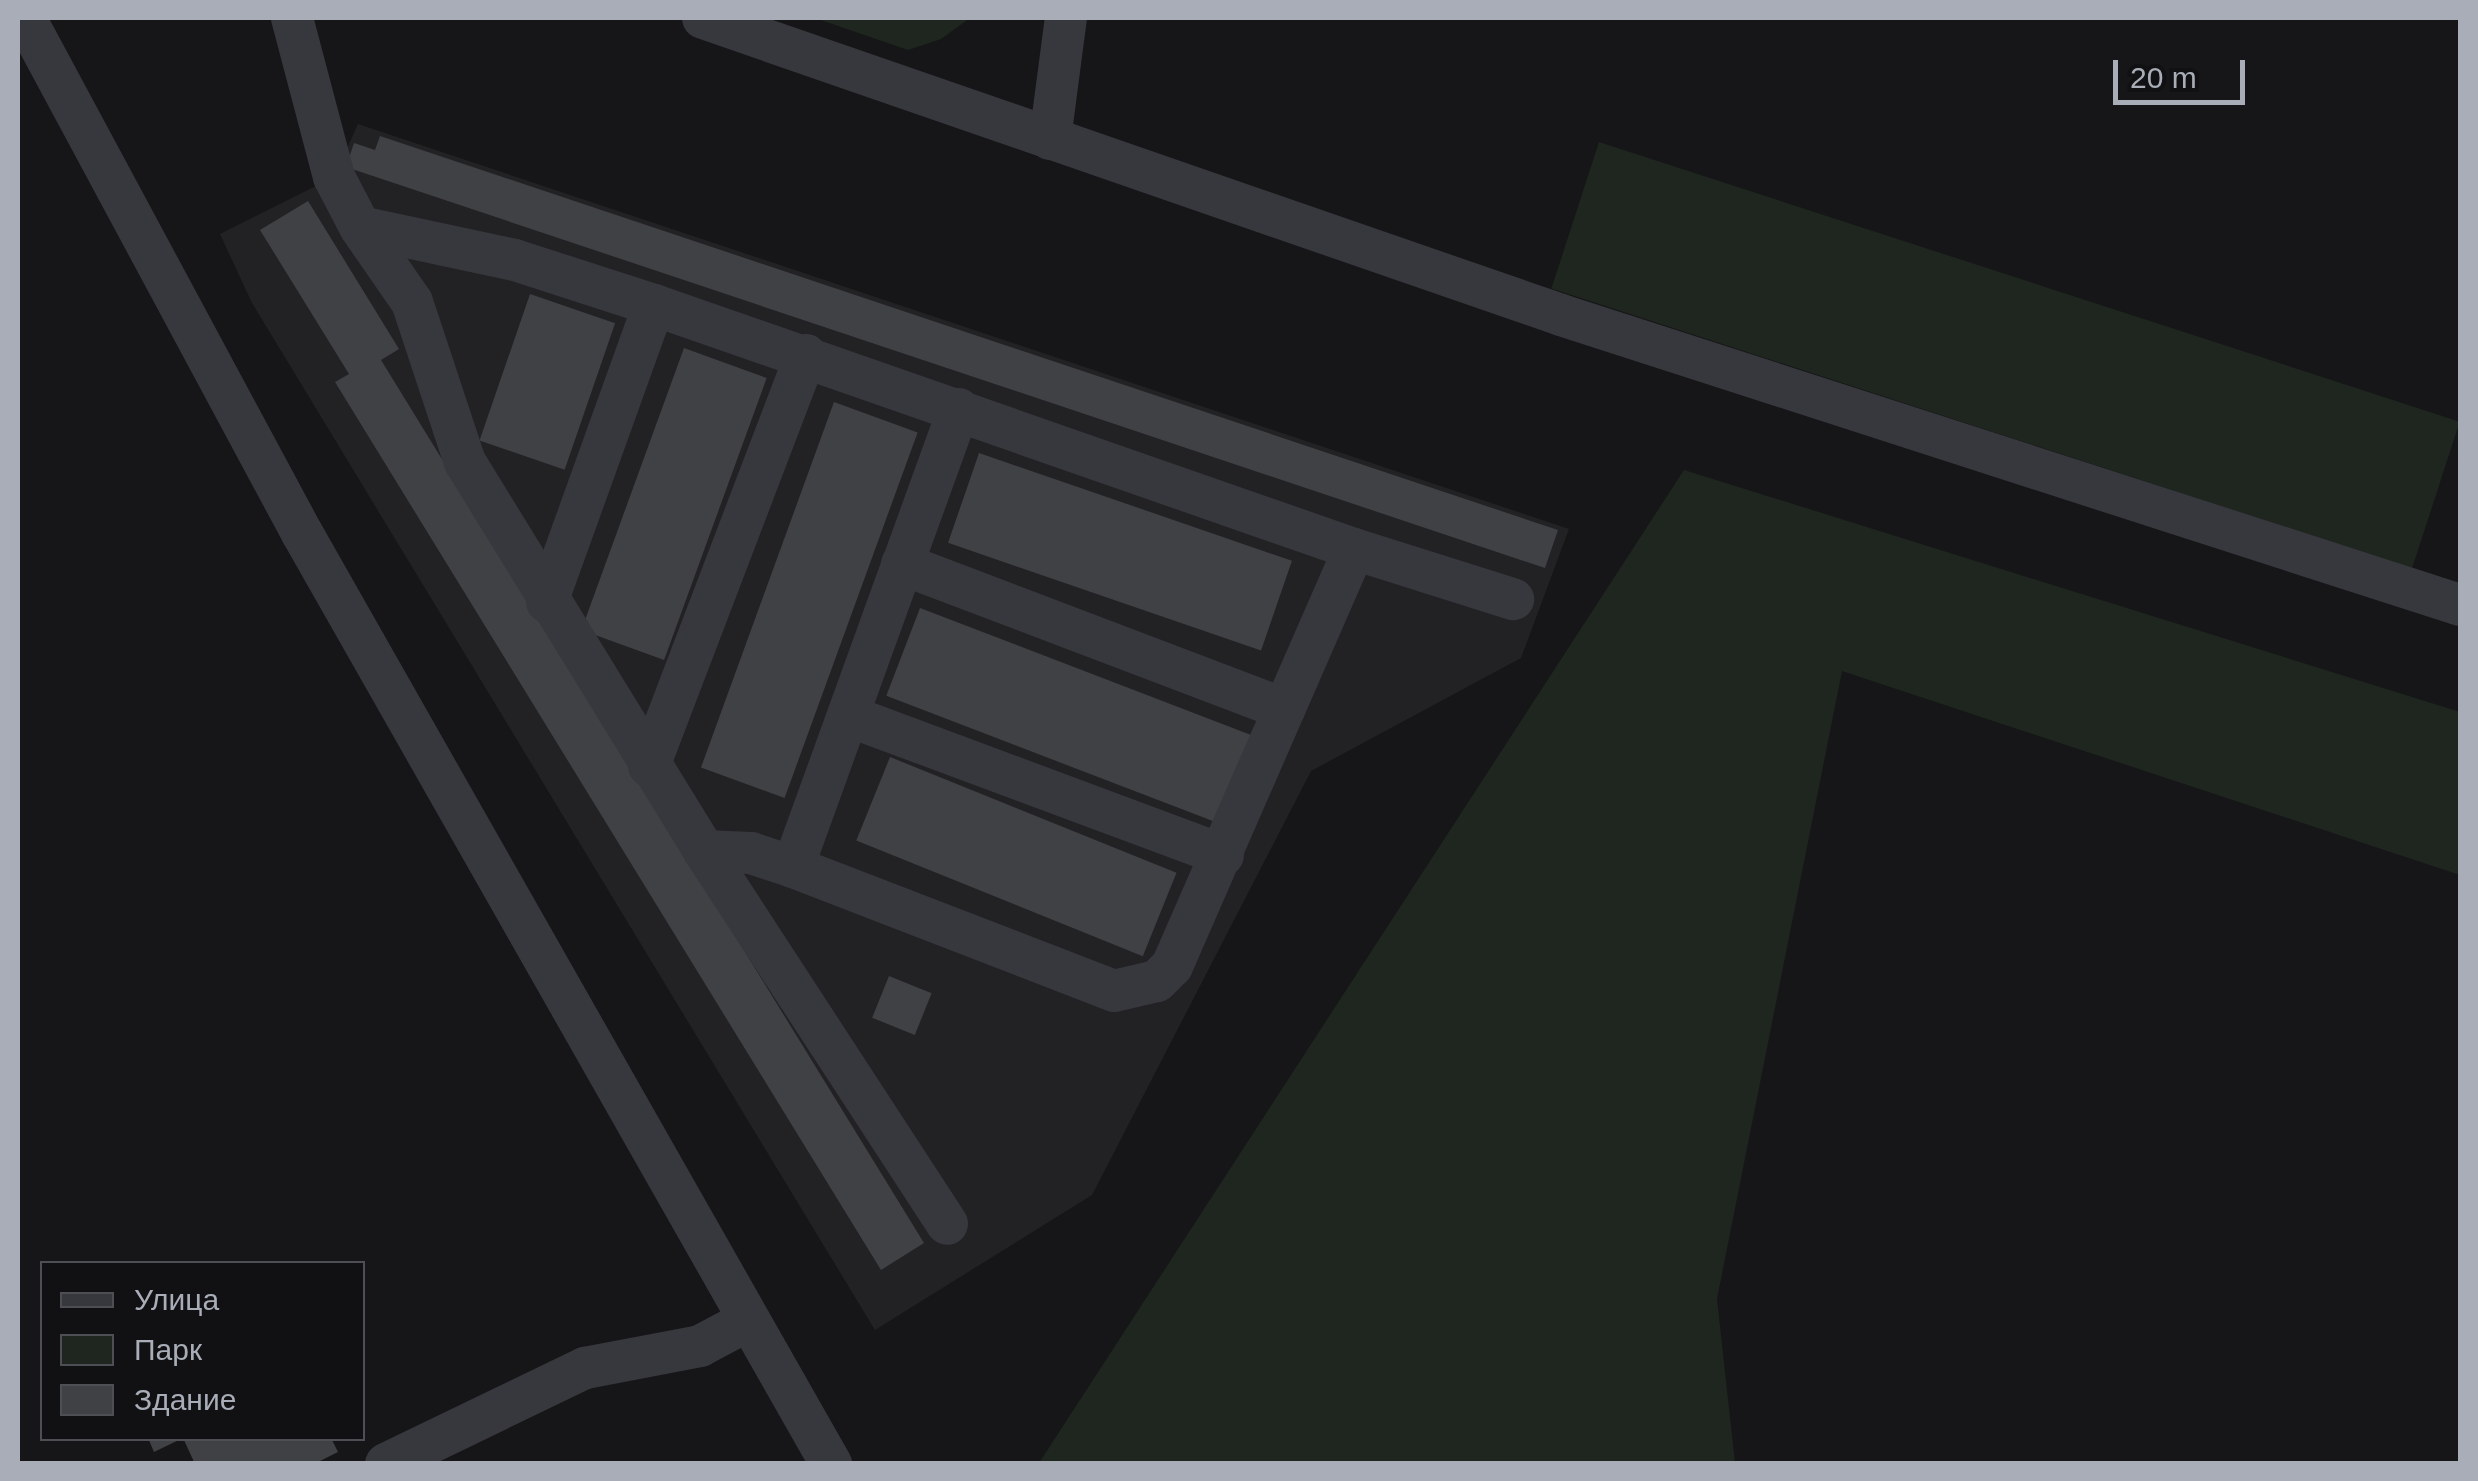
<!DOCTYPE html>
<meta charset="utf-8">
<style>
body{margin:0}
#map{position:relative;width:2478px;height:1481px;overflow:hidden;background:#161618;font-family:Helvetica,sans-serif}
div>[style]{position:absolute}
.built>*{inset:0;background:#222225}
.green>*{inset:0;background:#1e261f;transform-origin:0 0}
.building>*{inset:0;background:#404145;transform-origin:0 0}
.minor>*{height:42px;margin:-21px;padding:0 21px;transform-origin:21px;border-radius:21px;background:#37383d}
span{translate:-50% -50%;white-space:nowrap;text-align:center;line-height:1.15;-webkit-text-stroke:8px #111113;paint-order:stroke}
.frame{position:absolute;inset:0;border:20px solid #a8adb8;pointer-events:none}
.legend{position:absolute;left:40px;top:1261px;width:325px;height:180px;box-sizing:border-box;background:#111113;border:2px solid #4d4f55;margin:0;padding:12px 18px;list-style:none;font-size:30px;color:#a8adb8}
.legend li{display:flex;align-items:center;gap:20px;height:50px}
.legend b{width:50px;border:2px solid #4d4f55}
.scale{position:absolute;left:2113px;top:60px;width:132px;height:45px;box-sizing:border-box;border:5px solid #a8adb8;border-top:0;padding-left:12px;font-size:30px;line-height:35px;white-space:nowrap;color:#a8adb8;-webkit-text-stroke:8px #111113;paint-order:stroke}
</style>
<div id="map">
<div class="built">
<i style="clip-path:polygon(358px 124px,1569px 529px,1521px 658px,1311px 771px,1092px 1195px,875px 1330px,252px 303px,220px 234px,334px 177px)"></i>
</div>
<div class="green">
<i style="clip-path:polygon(815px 18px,970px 18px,941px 39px,908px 50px)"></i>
<i style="left:1599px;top:142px;width:905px;height:154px;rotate:18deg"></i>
<i style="clip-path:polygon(1684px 470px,2460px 712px,2460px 875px,1842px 671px,1717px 1299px,1735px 1463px,1039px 1463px)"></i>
</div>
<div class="building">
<i style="clip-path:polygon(380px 136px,1558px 530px,1545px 568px,346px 167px,354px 143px,375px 150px)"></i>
<i style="clip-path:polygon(308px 201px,399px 349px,381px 360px,924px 1243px,881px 1270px,335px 382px,349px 374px,260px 230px)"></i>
<i style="left:530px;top:294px;width:90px;height:155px;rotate:19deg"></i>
<i style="left:684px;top:348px;width:88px;height:300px;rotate:20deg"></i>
<i style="left:834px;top:402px;width:89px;height:389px;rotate:20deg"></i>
<i style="left:979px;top:453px;width:331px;height:95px;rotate:19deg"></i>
<i style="left:920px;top:608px;width:356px;height:94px;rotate:21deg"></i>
<i style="left:890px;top:757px;width:309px;height:90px;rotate:22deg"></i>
<i style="left:889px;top:976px;width:46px;height:45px;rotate:22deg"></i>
<i style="clip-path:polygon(148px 1438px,183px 1438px,154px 1452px)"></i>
<i style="clip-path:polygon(183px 1438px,331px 1438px,338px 1452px,314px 1464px,195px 1464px)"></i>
</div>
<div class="minor">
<i style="left:25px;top:18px;width:585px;rotate:61.73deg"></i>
<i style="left:302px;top:533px;width:1071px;rotate:60.39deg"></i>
<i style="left:292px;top:18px;width:164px;rotate:75.2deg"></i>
<i style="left:334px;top:177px;width:56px;rotate:62.5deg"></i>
<i style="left:360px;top:227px;width:91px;rotate:55.3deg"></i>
<i style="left:412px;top:302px;width:169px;rotate:71.7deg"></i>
<i style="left:465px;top:462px;width:457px;rotate:58.4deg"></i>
<i style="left:704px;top:851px;width:47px;rotate:2.4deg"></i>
<i style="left:751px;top:853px;width:44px;rotate:18.4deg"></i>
<i style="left:793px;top:867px;width:344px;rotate:21.1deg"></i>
<i style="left:1114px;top:991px;width:44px;rotate:-13.1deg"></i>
<i style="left:1157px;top:981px;width:21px;rotate:-45deg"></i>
<i style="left:1172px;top:966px;width:455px;rotate:-66.4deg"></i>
<i style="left:1354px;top:549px;width:741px;rotate:-160.78deg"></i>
<i style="left:654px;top:305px;width:146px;rotate:-162.1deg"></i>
<i style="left:515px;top:260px;width:158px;rotate:-168deg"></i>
<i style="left:703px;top:18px;width:908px;rotate:19.09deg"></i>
<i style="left:1561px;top:315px;width:945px;rotate:17.88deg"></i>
<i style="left:1050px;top:139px;width:122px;rotate:-82.5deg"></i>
<i style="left:1354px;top:549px;width:167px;rotate:17.5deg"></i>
<i style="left:902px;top:564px;width:409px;rotate:20.8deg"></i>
<i style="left:547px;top:602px;width:316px;rotate:-70.2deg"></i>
<i style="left:849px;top:716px;width:399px;rotate:20.4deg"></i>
<i style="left:649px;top:766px;width:440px;rotate:-69.1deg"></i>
<i style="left:704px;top:851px;width:445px;rotate:56.9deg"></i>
<i style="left:793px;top:867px;width:487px;rotate:-70.1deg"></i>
<i style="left:386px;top:1464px;width:221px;rotate:-25.8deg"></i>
<i style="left:585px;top:1368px;width:117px;rotate:-10.8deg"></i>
<i style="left:700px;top:1346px;width:55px;rotate:-28deg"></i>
</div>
<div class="frame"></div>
<ul class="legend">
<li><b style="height:12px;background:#37383d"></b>Улица</li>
<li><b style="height:28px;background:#1e261f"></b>Парк</li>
<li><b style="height:28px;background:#404145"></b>Здание</li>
</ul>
<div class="scale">20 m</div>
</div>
